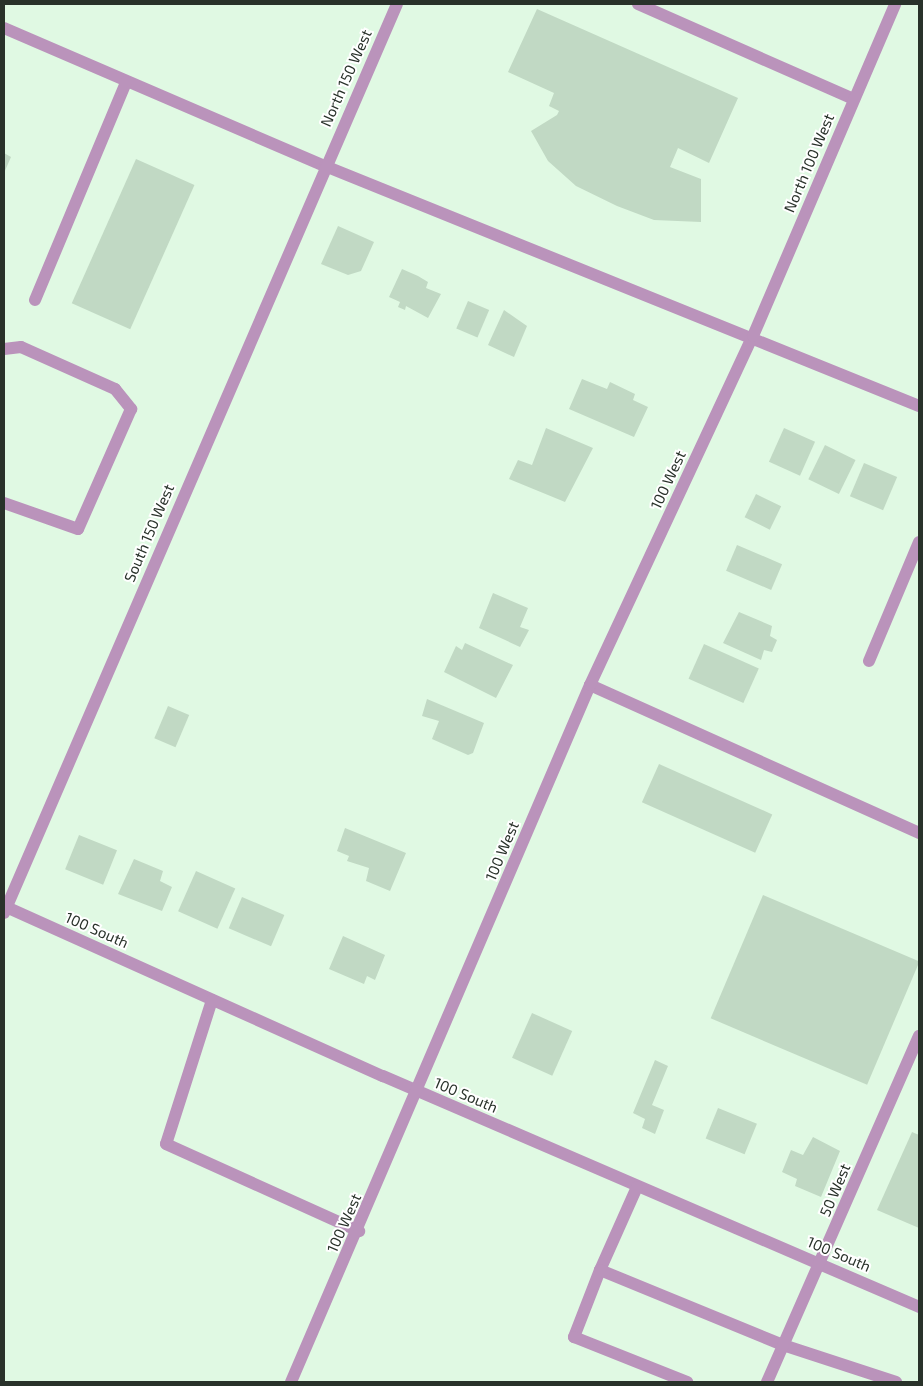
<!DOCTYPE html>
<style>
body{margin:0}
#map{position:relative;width:923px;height:1386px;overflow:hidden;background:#e0f9e3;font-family:"Exo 2",sans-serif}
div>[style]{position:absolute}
.building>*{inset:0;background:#c1d9c4;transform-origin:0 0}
.minor>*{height:12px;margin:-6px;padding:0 6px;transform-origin:6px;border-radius:6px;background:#ba93bb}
span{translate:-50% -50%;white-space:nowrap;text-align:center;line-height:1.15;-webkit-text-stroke:4px #fff;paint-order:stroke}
.street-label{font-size:15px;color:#29322a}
.frame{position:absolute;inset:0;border:5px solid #29322a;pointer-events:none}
</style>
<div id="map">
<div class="building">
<i style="clip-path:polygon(537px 9px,738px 98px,709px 163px,678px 148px,670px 167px,701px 179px,701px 222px,654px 220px,617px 206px,576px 186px,548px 161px,531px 131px,557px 115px,559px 111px,549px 106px,554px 93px,508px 72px)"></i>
<i style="clip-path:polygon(4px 153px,11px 157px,4px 173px)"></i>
<i style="left:136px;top:159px;width:64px;height:158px;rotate:24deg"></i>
<i style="clip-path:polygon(338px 226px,374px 242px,361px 271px,348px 275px,321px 264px)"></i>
<i style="clip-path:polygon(402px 269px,418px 276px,428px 282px,426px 288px,441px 294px,428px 318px,406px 306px,405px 310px,398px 307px,400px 302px,389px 297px)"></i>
<i style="left:468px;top:301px;width:23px;height:30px;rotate:23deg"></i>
<i style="clip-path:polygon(504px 310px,527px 326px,514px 357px,488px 345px)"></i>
<i style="clip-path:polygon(582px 379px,607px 389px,610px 382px,635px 394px,633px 400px,648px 407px,634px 437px,569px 409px)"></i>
<i style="clip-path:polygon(546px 428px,593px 448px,565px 502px,509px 479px,518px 460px,532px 465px)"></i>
<i style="left:784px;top:428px;width:34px;height:37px;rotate:24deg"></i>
<i style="left:825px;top:445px;width:34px;height:38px;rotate:26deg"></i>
<i style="left:864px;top:463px;width:36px;height:36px;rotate:23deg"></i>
<i style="left:756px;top:494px;width:28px;height:26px;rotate:26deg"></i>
<i style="left:737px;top:545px;width:49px;height:28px;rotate:23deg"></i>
<i style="clip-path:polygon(493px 593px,528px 608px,520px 627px,529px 630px,520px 647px,479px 628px)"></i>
<i style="clip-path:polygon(739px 612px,772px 626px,770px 636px,777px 640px,772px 652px,764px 650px,761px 660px,723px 643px)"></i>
<i style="clip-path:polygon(465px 643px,513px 665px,496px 698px,444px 672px,456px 646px,462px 650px)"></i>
<i style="left:704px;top:644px;width:60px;height:38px;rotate:24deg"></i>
<i style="clip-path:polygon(427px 699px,484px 723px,473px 753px,468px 755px,432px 739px,439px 721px,422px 716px)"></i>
<i style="left:168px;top:706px;width:23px;height:35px;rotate:23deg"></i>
<i style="left:659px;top:764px;width:124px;height:42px;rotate:24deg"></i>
<i style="clip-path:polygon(345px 828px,406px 853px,390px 891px,366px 881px,369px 868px,347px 861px,349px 856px,337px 851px)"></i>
<i style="left:79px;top:835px;width:41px;height:37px;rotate:22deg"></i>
<i style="clip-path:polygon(134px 859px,163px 871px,160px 881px,172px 887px,162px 911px,118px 894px)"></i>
<i style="left:196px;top:871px;width:43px;height:44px;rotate:24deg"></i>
<i style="left:763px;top:895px;width:170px;height:134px;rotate:23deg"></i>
<i style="left:242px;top:897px;width:46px;height:34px;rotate:23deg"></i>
<i style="clip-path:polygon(343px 936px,385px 955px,375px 980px,367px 976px,364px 984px,329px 969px)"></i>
<i style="left:532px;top:1013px;width:44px;height:49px;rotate:24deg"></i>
<i style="clip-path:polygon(655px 1060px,668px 1066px,652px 1105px,664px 1110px,655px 1134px,642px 1128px,645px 1119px,633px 1113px)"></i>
<i style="left:718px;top:1108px;width:42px;height:33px;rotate:22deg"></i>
<i style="clip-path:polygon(912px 1132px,919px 1135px,919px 1228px,877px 1210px)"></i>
<i style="clip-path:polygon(813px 1137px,840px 1151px,821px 1197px,795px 1186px,797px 1179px,782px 1172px,791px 1150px,803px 1155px)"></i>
</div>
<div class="minor">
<i style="left:638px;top:4px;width:235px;rotate:23.8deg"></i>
<i style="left:4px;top:28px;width:349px;rotate:23.3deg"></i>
<i style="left:325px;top:166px;width:641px;rotate:22deg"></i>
<i style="left:35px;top:300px;width:236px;rotate:-67.3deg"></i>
<i style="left:4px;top:349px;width:17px;rotate:-7deg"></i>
<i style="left:21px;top:347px;width:103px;rotate:24.1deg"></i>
<i style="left:115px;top:389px;width:26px;rotate:51deg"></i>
<i style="left:131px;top:409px;width:131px;rotate:113.8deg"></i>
<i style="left:78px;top:529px;width:78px;rotate:-160.6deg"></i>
<i style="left:869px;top:661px;width:129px;rotate:-67.2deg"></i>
<i style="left:590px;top:685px;width:361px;rotate:24.2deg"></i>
<i style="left:4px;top:906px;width:415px;rotate:24.2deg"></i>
<i style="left:383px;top:1076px;width:584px;rotate:23.31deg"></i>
<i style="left:4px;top:913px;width:990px;rotate:-66.62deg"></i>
<i style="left:212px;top:1000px;width:151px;rotate:107.7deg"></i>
<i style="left:166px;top:1144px;width:212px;rotate:24.3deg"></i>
<i style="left:637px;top:1187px;width:91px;rotate:114deg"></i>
<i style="left:600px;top:1270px;width:198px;rotate:22.3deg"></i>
<i style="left:783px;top:1345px;width:119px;rotate:18.1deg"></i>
<i style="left:600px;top:1270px;width:72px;rotate:111.2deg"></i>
<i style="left:574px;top:1337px;width:122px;rotate:21.7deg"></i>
<i style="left:291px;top:1382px;width:758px;rotate:-66.78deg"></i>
<i style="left:590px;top:685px;width:385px;rotate:-65deg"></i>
<i style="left:753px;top:336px;width:361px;rotate:-66.8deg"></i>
<i style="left:767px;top:1382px;width:378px;rotate:-66.3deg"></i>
</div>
<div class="street-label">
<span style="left:346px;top:78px;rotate:-66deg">North 150 West</span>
<span style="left:809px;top:163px;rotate:-67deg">North 100 West</span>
<span style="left:668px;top:480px;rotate:-65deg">100 West</span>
<span style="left:149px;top:533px;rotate:-67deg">South 150 West</span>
<span style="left:502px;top:851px;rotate:-67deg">100 West</span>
<span style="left:97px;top:930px;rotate:24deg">100 South</span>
<span style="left:466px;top:1095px;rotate:23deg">100 South</span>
<span style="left:835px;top:1190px;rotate:-67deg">50 West</span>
<span style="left:344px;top:1223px;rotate:-66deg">100 West</span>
<span style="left:839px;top:1254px;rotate:23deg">100 South</span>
</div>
<div class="frame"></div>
</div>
